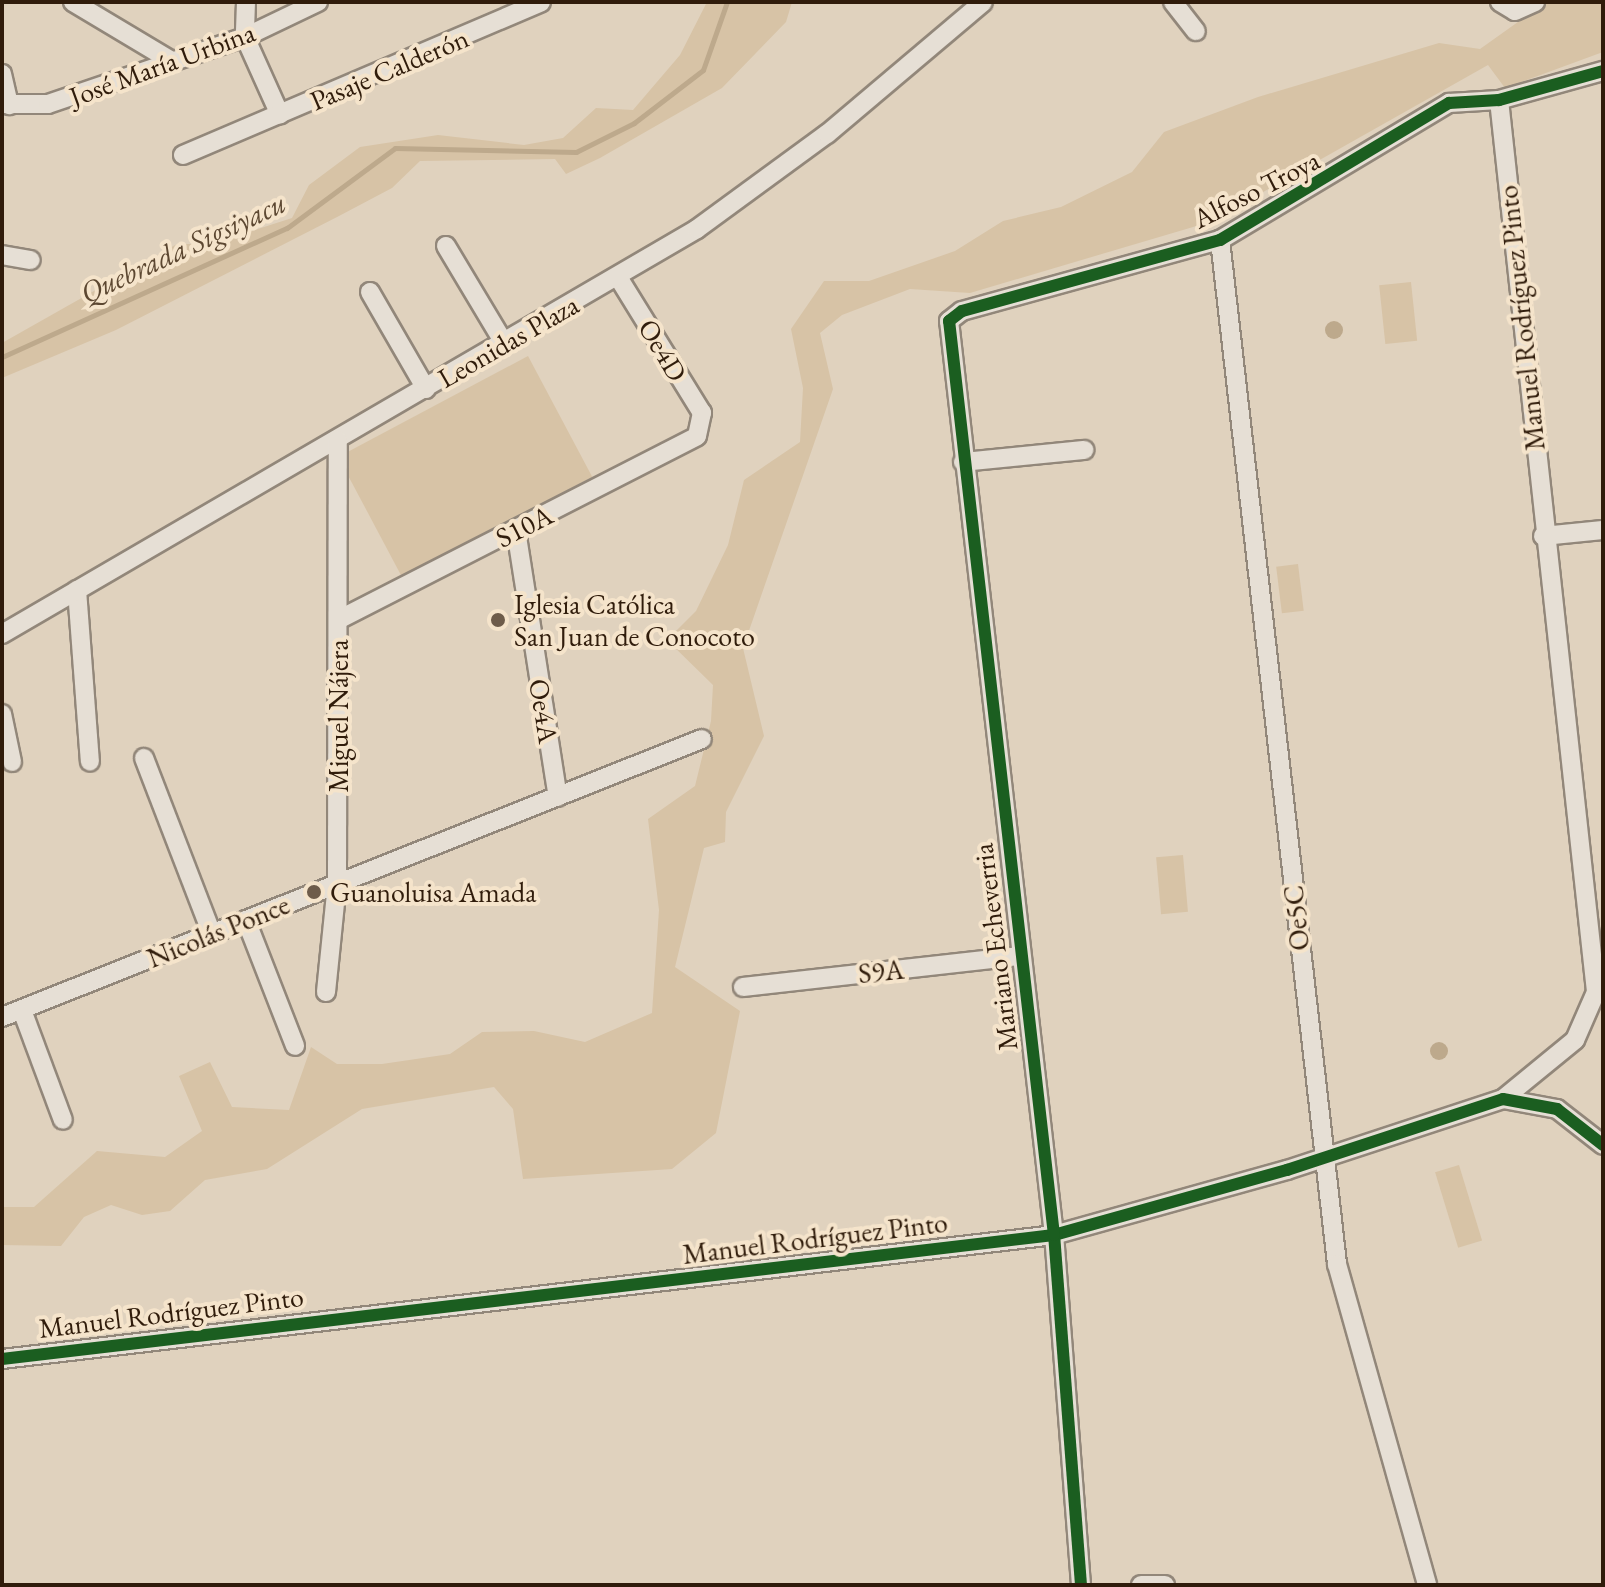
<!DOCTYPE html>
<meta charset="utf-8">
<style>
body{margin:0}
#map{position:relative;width:1605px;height:1587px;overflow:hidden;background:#e0d2be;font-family:"EB Garamond",serif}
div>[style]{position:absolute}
.green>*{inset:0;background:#d7c3a6;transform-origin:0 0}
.water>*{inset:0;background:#bda98c}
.round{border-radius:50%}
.stream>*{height:5px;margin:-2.5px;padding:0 2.5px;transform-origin:2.5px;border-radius:2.5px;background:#bda98c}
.roads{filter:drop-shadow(2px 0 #92877a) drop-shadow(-2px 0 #92877a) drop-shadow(0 2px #92877a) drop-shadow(0 -2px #92877a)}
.minor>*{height:18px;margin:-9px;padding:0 9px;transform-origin:9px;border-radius:9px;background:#e6dfd5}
.cycleway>*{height:12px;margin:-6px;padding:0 6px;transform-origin:6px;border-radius:6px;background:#1b5e20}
.dots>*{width:22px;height:22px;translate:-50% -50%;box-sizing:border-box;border:4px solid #f5e4cb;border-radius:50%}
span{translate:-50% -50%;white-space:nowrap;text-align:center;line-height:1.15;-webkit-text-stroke:8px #f5e4cb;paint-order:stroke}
.street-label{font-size:28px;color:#301c0b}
.poi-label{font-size:28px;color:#301c0b}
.left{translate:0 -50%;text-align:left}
.water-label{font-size:30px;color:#5c4731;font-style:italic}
.frame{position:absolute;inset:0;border:4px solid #301c0b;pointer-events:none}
</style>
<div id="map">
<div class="green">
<i style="clip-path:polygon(707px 2px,792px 2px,786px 22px,722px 88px,600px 158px,566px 174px,555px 159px,420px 161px,392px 188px,339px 216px,116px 330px,2px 378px,2px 343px,177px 244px,211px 244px,292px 218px,309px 185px,360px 147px,438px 135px,524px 145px,563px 138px,596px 108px,633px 110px,680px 55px)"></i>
<i style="clip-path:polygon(1546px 2px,1603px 2px,1603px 52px,1505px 88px,1488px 65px,1210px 222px,970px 293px,910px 289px,842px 315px,820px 333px,833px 389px,743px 648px,764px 736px,726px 812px,725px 842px,704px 848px,675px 967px,740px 1011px,716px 1133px,672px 1169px,523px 1179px,513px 1109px,494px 1087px,362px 1109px,267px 1169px,205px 1180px,170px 1211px,142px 1215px,111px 1205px,84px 1217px,61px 1246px,2px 1245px,2px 1207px,34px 1207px,97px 1151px,165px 1157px,202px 1131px,179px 1076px,210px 1062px,232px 1107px,289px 1110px,311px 1047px,337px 1064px,382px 1064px,450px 1054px,482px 1032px,534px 1031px,585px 1042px,652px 1013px,659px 910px,648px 819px,695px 786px,711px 721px,713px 685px,667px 640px,696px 611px,728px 545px,744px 480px,800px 442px,803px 388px,791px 329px,824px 281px,869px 281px,955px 251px,1003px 221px,1061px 207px,1132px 172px,1164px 132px,1258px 97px,1439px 43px,1480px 49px)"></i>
<i style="left:1411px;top:282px;width:59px;height:32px;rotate:84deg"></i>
<i style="left:528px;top:356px;width:137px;height:215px;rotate:62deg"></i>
<i style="left:1298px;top:564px;width:47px;height:22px;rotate:83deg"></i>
<i style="left:1183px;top:855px;width:57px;height:27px;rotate:85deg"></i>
<i style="left:1459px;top:1165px;width:79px;height:25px;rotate:73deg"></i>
</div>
<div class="water">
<i class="round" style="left:1325px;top:321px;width:18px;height:18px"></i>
<i class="round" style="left:1430px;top:1042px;width:18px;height:18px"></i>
</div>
<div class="stream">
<i style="left:2px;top:357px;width:313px;rotate:-24.4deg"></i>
<i style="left:287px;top:228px;width:134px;rotate:-36.5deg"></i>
<i style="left:395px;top:148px;width:181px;rotate:1.3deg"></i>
<i style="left:576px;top:152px;width:65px;rotate:-26.6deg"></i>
<i style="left:634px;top:123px;width:87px;rotate:-37.5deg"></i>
<i style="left:703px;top:70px;width:72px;rotate:-70.6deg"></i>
</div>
<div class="roads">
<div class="minor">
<i style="left:73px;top:2px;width:113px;rotate:30.9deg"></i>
<i style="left:246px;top:2px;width:35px;rotate:92deg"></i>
<i style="left:245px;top:37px;width:85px;rotate:65.8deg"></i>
<i style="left:1173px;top:2px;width:37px;rotate:52deg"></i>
<i style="left:1500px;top:2px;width:17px;rotate:31deg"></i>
<i style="left:1515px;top:11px;width:22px;rotate:-24deg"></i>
<i style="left:2px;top:74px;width:32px;rotate:77deg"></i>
<i style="left:1499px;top:100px;width:897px;rotate:83.79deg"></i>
<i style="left:1596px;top:992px;width:52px;rotate:113.6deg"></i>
<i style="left:1575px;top:1040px;width:93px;rotate:140.7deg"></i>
<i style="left:2px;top:104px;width:46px"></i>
<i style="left:48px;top:104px;width:208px;rotate:-18.8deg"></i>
<i style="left:245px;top:37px;width:81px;rotate:-25.6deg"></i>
<i style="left:183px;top:155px;width:389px;rotate:-23.1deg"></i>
<i style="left:1220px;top:240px;width:1031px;rotate:83.48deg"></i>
<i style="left:1337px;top:1264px;width:333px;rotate:74.3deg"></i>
<i style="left:446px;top:246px;width:113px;rotate:59.1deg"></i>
<i style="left:2px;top:255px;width:29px;rotate:10deg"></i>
<i style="left:370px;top:292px;width:112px;rotate:60deg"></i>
<i style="left:963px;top:462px;width:122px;rotate:-5.7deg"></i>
<i style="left:516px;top:530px;width:270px;rotate:81.1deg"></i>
<i style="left:1543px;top:536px;width:60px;rotate:-5.7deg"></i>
<i style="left:77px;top:590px;width:172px;rotate:85.7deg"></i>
<i style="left:338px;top:620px;width:403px;rotate:-27.1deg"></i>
<i style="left:697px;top:436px;width:24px;rotate:-78deg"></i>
<i style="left:702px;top:413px;width:160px;rotate:-121.7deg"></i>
<i style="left:2px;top:634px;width:804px;rotate:-30.23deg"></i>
<i style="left:697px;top:229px;width:161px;rotate:-36.2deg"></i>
<i style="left:827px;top:134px;width:204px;rotate:-40.2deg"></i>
<i style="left:2px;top:714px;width:49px;rotate:78.2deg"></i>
<i style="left:144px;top:758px;width:186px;rotate:68.9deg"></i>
<i style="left:246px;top:920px;width:135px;rotate:68.7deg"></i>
<i style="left:743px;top:987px;width:279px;rotate:-6.4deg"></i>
<i style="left:326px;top:992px;width:110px;rotate:-84.2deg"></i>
<i style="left:337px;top:883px;width:443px;rotate:-89.9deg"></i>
<i style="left:22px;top:1010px;width:117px;rotate:69.6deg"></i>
<i style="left:2px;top:1017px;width:753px;rotate:-21.66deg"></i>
<i style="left:2px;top:1359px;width:1059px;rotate:-6.72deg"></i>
<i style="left:1054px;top:1235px;width:242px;rotate:-15.6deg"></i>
<i style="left:1287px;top:1170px;width:227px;rotate:-18.2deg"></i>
<i style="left:1503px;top:1099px;width:55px;rotate:10.5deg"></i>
<i style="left:1557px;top:1109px;width:58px;rotate:38deg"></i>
<i style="left:1081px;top:1585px;width:351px;rotate:-94.4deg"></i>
<i style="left:1054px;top:1235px;width:920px;rotate:-96.55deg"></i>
<i style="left:949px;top:321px;width:16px;rotate:-38deg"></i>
<i style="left:962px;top:311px;width:268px;rotate:-15.4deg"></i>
<i style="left:1220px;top:240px;width:267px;rotate:-30.9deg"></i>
<i style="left:1449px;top:103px;width:50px;rotate:-3.4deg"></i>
<i style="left:1499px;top:100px;width:108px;rotate:-15.6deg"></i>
<i style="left:1141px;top:1585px;width:24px"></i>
</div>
</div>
<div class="cycleway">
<i style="left:2px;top:1359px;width:1059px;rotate:-6.72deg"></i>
<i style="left:1054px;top:1235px;width:242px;rotate:-15.6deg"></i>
<i style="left:1287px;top:1170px;width:227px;rotate:-18.2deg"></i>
<i style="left:1503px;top:1099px;width:55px;rotate:10.5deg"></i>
<i style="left:1557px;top:1109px;width:58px;rotate:38deg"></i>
<i style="left:1081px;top:1585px;width:351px;rotate:-94.4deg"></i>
<i style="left:1054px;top:1235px;width:920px;rotate:-96.55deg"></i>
<i style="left:949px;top:321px;width:16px;rotate:-38deg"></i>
<i style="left:962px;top:311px;width:268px;rotate:-15.4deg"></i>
<i style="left:1220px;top:240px;width:267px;rotate:-30.9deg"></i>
<i style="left:1449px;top:103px;width:50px;rotate:-3.4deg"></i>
<i style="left:1499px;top:100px;width:108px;rotate:-15.6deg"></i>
</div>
<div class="dots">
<i style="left:498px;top:620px;background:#6e5c4a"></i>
<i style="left:314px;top:892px;background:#6e5c4a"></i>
</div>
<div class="street-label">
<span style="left:162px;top:64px;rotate:-20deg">José María Urbina</span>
<span style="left:389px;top:69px;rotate:-23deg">Pasaje Calderón</span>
<span style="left:1256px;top:189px;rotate:-27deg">Alfoso Troya</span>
<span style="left:1521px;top:318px;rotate:-96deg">Manuel Rodríguez Pinto</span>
<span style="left:508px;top:341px;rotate:-30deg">Leonidas Plaza</span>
<span style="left:663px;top:350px;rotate:59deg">Oe4D</span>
<span style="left:524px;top:526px;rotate:-27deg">S10A</span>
<span style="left:544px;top:711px;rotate:81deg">Oe4A</span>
<span style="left:338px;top:716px;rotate:-90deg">Miguel Nájera</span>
<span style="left:1296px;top:918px;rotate:-96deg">Oe5C</span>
<span style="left:218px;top:931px;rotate:-22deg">Nicolás Ponce</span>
<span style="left:995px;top:947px;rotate:-97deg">Mariano Echeverria</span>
<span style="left:881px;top:971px;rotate:-6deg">S9A</span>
<span style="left:815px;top:1238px;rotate:-7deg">Manuel Rodríguez Pinto</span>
<span style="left:171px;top:1312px;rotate:-7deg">Manuel Rodríguez Pinto</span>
</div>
<div class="poi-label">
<span class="left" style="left:514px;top:620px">Iglesia Católica<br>San Juan de Conocoto</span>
<span class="left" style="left:330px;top:892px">Guanoluisa Amada</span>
</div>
<div class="water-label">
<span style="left:183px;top:248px;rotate:-25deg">Quebrada Sigsiyacu</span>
</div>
<div class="frame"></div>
</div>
